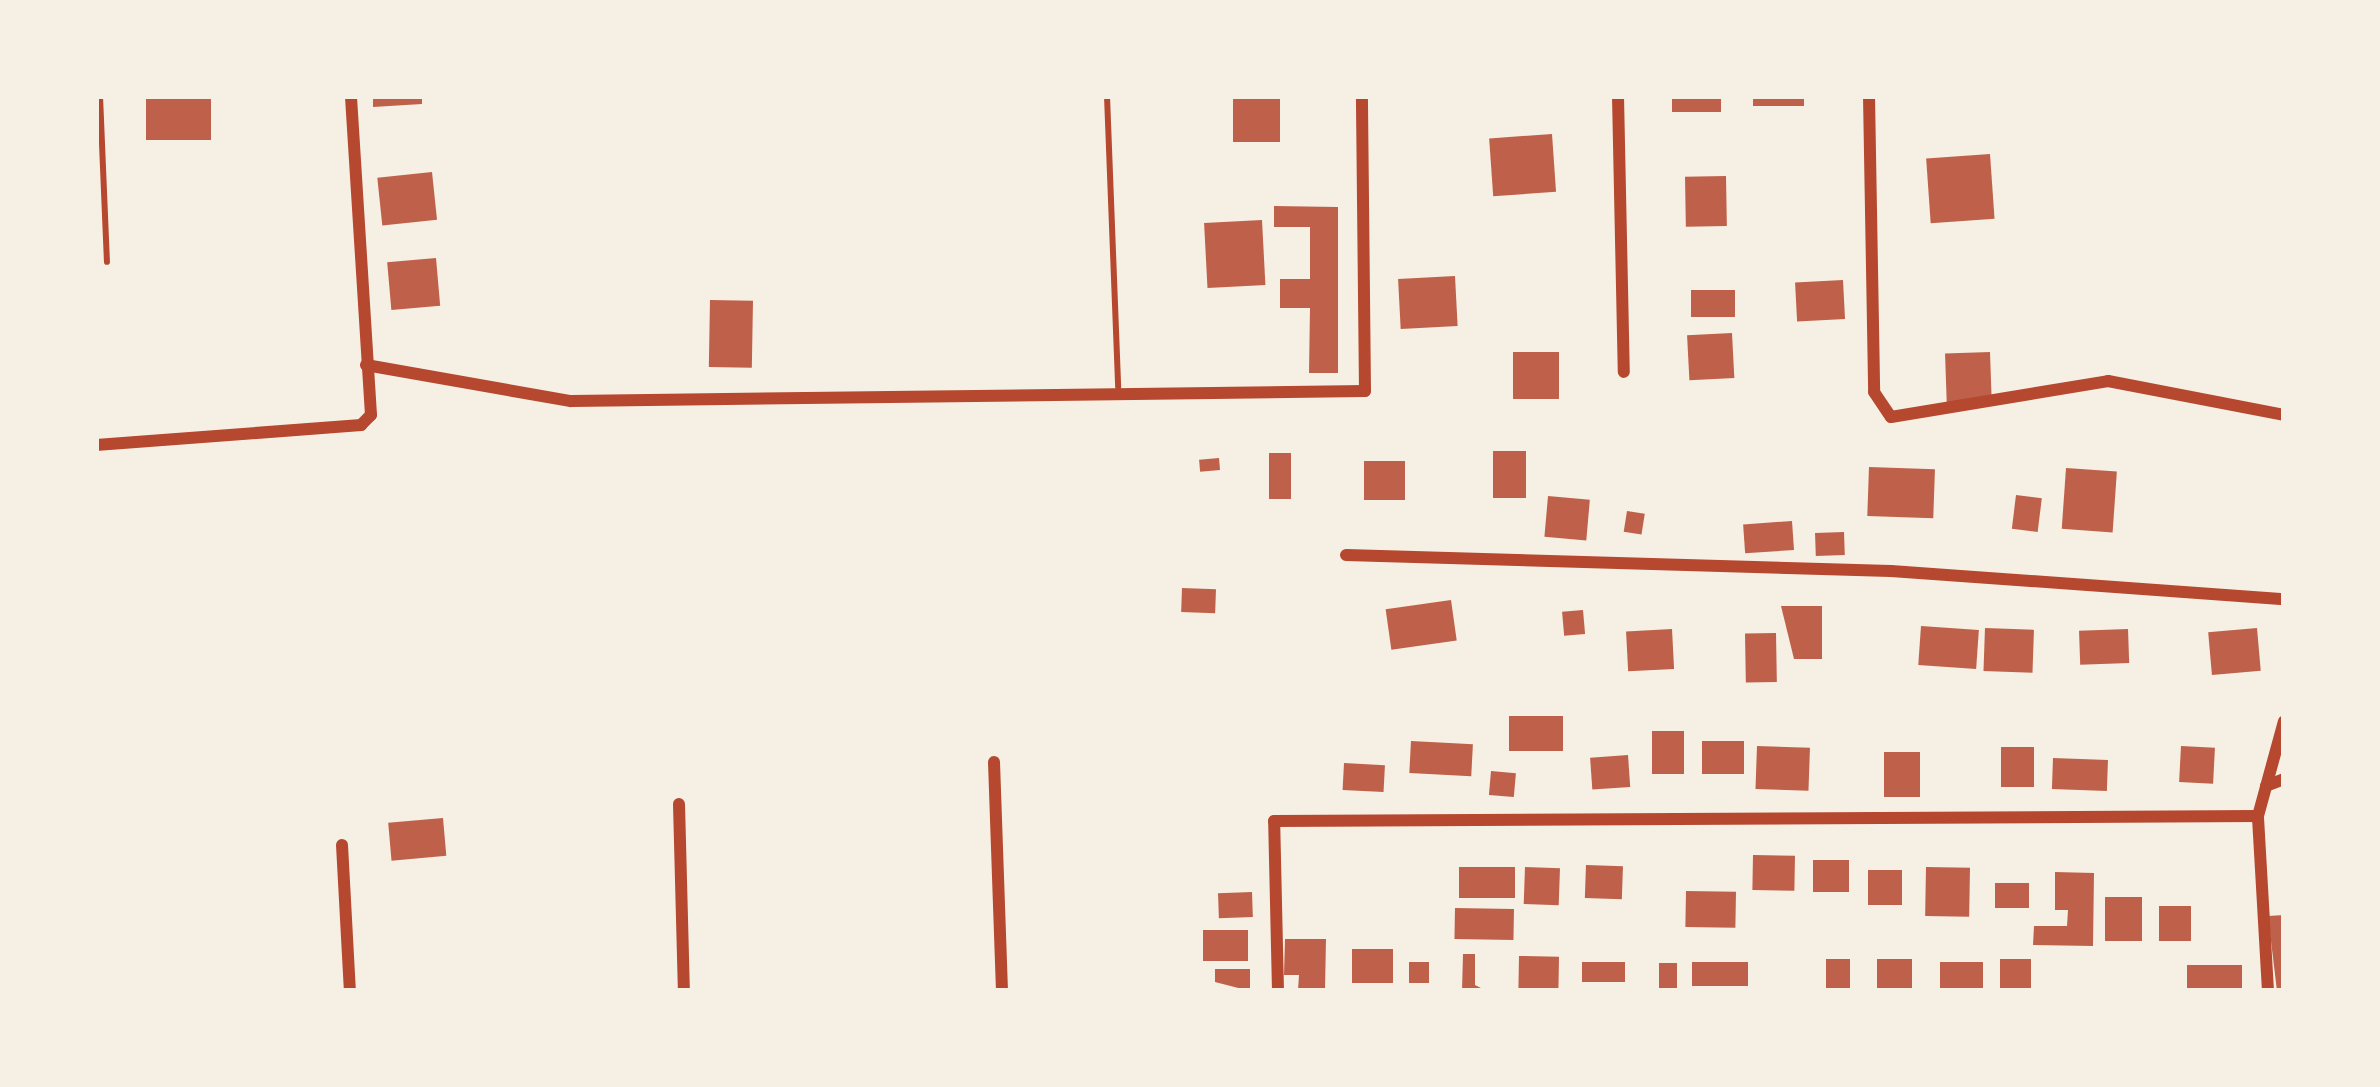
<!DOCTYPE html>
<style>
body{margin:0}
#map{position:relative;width:2380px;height:1087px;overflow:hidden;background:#f6efe4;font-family:"Work Sans",sans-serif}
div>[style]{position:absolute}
.building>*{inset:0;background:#bf614a;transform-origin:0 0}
.service>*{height:6px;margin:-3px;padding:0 3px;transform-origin:3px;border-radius:3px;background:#b5482f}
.minor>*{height:12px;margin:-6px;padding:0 6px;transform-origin:6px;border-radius:6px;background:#b5482f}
span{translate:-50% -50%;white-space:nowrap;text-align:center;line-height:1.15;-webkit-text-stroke:9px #f6efe4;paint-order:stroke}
.frame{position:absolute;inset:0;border:99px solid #f6efe4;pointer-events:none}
</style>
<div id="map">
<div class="building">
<i style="left:146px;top:96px;width:65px;height:44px"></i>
<i style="clip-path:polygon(373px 96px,422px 96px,422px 104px,373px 107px)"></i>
<i style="left:1233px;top:96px;width:47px;height:46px"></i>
<i style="left:1672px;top:96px;width:49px;height:16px"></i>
<i style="left:1753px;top:96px;width:51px;height:10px"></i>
<i style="left:1552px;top:134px;width:58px;height:63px;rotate:86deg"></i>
<i style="left:1990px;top:154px;width:65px;height:64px;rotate:86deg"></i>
<i style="left:432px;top:172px;width:48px;height:55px;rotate:84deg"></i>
<i style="left:1726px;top:176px;width:50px;height:41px;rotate:89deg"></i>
<i style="clip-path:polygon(1274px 206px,1338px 207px,1338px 373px,1309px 373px,1310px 308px,1280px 308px,1280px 279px,1310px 279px,1310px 227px,1274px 227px)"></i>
<i style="left:1262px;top:220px;width:65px;height:58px;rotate:87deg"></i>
<i style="left:436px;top:258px;width:48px;height:49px;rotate:85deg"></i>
<i style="left:1455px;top:276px;width:50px;height:57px;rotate:87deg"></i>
<i style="left:1843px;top:280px;width:39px;height:48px;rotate:87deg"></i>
<i style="left:1691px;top:290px;width:44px;height:27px"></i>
<i style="left:710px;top:300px;width:43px;height:67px;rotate:1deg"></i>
<i style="left:1732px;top:333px;width:45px;height:45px;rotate:87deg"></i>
<i style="left:1513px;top:352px;width:46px;height:47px"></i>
<i style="left:1990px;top:352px;width:50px;height:45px;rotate:88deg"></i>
<i style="left:1493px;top:451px;width:33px;height:47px"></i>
<i style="left:1269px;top:453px;width:22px;height:46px"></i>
<i style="left:1219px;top:458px;width:12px;height:20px;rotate:85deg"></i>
<i style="left:1364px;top:461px;width:41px;height:39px"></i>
<i style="left:1869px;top:467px;width:66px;height:49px;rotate:2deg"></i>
<i style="left:2066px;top:468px;width:51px;height:61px;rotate:4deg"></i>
<i style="left:2016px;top:495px;width:26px;height:34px;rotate:7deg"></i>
<i style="left:1548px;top:496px;width:42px;height:41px;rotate:5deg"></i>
<i style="left:1627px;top:511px;width:18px;height:21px;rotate:9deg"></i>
<i style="left:1792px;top:521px;width:29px;height:49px;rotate:86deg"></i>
<i style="left:1844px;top:532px;width:23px;height:29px;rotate:88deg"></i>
<i style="left:1182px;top:588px;width:34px;height:24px;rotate:2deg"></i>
<i style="left:1451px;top:600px;width:41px;height:66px;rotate:82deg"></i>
<i style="clip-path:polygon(1781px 606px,1822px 606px,1822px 659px,1794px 659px)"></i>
<i style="left:1583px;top:610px;width:24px;height:21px;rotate:85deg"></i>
<i style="left:1921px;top:626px;width:58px;height:39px;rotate:4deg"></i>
<i style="left:1985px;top:628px;width:49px;height:43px;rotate:2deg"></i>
<i style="left:2257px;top:628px;width:43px;height:49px;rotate:85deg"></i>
<i style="left:1672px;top:629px;width:40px;height:46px;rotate:87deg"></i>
<i style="left:2128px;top:629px;width:34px;height:49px;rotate:88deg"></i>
<i style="left:1776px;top:633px;width:49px;height:31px;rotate:89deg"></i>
<i style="left:1509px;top:716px;width:54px;height:35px"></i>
<i style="left:1652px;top:731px;width:32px;height:43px"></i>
<i style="left:1411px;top:741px;width:62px;height:32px;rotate:3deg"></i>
<i style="left:1744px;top:741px;width:33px;height:42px;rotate:90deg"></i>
<i style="left:1757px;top:746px;width:53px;height:43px;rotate:2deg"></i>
<i style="left:2181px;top:746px;width:34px;height:36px;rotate:3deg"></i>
<i style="left:2001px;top:747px;width:33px;height:40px"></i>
<i style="left:1884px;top:752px;width:36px;height:45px"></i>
<i style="left:1628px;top:755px;width:32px;height:38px;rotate:86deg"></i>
<i style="left:2053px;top:758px;width:55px;height:31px;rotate:2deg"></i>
<i style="left:1344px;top:763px;width:41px;height:27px;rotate:3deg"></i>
<i style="left:1491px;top:771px;width:25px;height:24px;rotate:5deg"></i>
<i style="left:443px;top:818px;width:38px;height:55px;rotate:85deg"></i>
<i style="left:1753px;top:855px;width:42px;height:35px;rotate:1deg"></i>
<i style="left:1813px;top:860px;width:36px;height:32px"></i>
<i style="left:1586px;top:865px;width:37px;height:33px;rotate:2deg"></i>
<i style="left:1459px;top:867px;width:56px;height:31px"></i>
<i style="left:1525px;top:867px;width:35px;height:37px;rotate:2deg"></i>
<i style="left:1926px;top:867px;width:44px;height:49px;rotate:1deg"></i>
<i style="left:1868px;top:870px;width:34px;height:35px"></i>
<i style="clip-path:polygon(2055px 872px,2094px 873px,2093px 946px,2033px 945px,2034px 926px,2067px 926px,2068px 910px,2055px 910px)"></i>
<i style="left:1995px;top:883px;width:34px;height:25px"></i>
<i style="left:1686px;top:891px;width:50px;height:36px;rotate:1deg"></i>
<i style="left:1252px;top:892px;width:25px;height:34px;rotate:88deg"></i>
<i style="left:2105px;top:897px;width:37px;height:44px"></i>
<i style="left:2159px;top:906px;width:32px;height:35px"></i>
<i style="left:1455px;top:908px;width:59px;height:31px;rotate:1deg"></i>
<i style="clip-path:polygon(2284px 915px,2284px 991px,2277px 991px,2268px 916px)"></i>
<i style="left:1248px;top:930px;width:31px;height:45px;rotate:90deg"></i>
<i style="clip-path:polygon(1285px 939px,1326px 939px,1325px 990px,1298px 990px,1299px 975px,1284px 975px)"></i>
<i style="left:1352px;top:949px;width:41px;height:34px"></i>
<i style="clip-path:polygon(1463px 954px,1475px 954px,1475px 985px,1487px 991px,1462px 991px)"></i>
<i style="left:1519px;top:956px;width:40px;height:35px;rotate:1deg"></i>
<i style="left:1826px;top:959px;width:24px;height:32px"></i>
<i style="left:1877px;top:959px;width:35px;height:31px"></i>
<i style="left:2000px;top:959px;width:31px;height:31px"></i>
<i style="left:1409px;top:962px;width:20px;height:21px"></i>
<i style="left:1582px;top:962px;width:43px;height:20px"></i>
<i style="left:1692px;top:962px;width:56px;height:24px"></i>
<i style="left:1940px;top:962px;width:43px;height:28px"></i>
<i style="left:1659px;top:963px;width:18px;height:25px"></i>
<i style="left:2187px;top:965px;width:55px;height:26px"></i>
<i style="clip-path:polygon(1215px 969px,1250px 969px,1250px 991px,1215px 982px)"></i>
</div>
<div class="service">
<i style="left:100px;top:96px;width:166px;rotate:87.6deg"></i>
<i style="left:1107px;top:96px;width:291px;rotate:87.8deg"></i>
</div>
<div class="minor">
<i style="left:1618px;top:96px;width:276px;rotate:88.8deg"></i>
<i style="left:1869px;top:96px;width:296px;rotate:89deg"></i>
<i style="left:1874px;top:392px;width:30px;rotate:56deg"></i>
<i style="left:1891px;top:417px;width:220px;rotate:-9.4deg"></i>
<i style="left:2108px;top:381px;width:179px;rotate:10.9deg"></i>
<i style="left:366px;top:365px;width:208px;rotate:10deg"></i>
<i style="left:571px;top:401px;width:794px;rotate:-0.72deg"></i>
<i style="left:1365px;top:391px;width:295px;rotate:-90.6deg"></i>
<i style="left:96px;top:445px;width:266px;rotate:-4.3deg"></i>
<i style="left:361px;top:425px;width:14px;rotate:-45deg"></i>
<i style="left:371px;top:415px;width:320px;rotate:-93.6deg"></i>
<i style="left:1346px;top:555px;width:545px;rotate:1.68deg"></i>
<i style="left:1891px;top:571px;width:394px;rotate:4.1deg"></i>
<i style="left:994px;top:762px;width:229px;rotate:88deg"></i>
<i style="left:2266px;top:786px;width:19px;rotate:-21deg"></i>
<i style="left:679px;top:804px;width:187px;rotate:88.5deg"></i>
<i style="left:342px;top:845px;width:146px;rotate:86.9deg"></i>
<i style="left:1278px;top:991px;width:170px;rotate:-91.3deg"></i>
<i style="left:1274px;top:821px;width:984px;rotate:-0.29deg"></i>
<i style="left:2268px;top:991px;width:175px;rotate:-93.3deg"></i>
<i style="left:2258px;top:816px;width:98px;rotate:-74.7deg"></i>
</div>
<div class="frame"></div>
</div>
